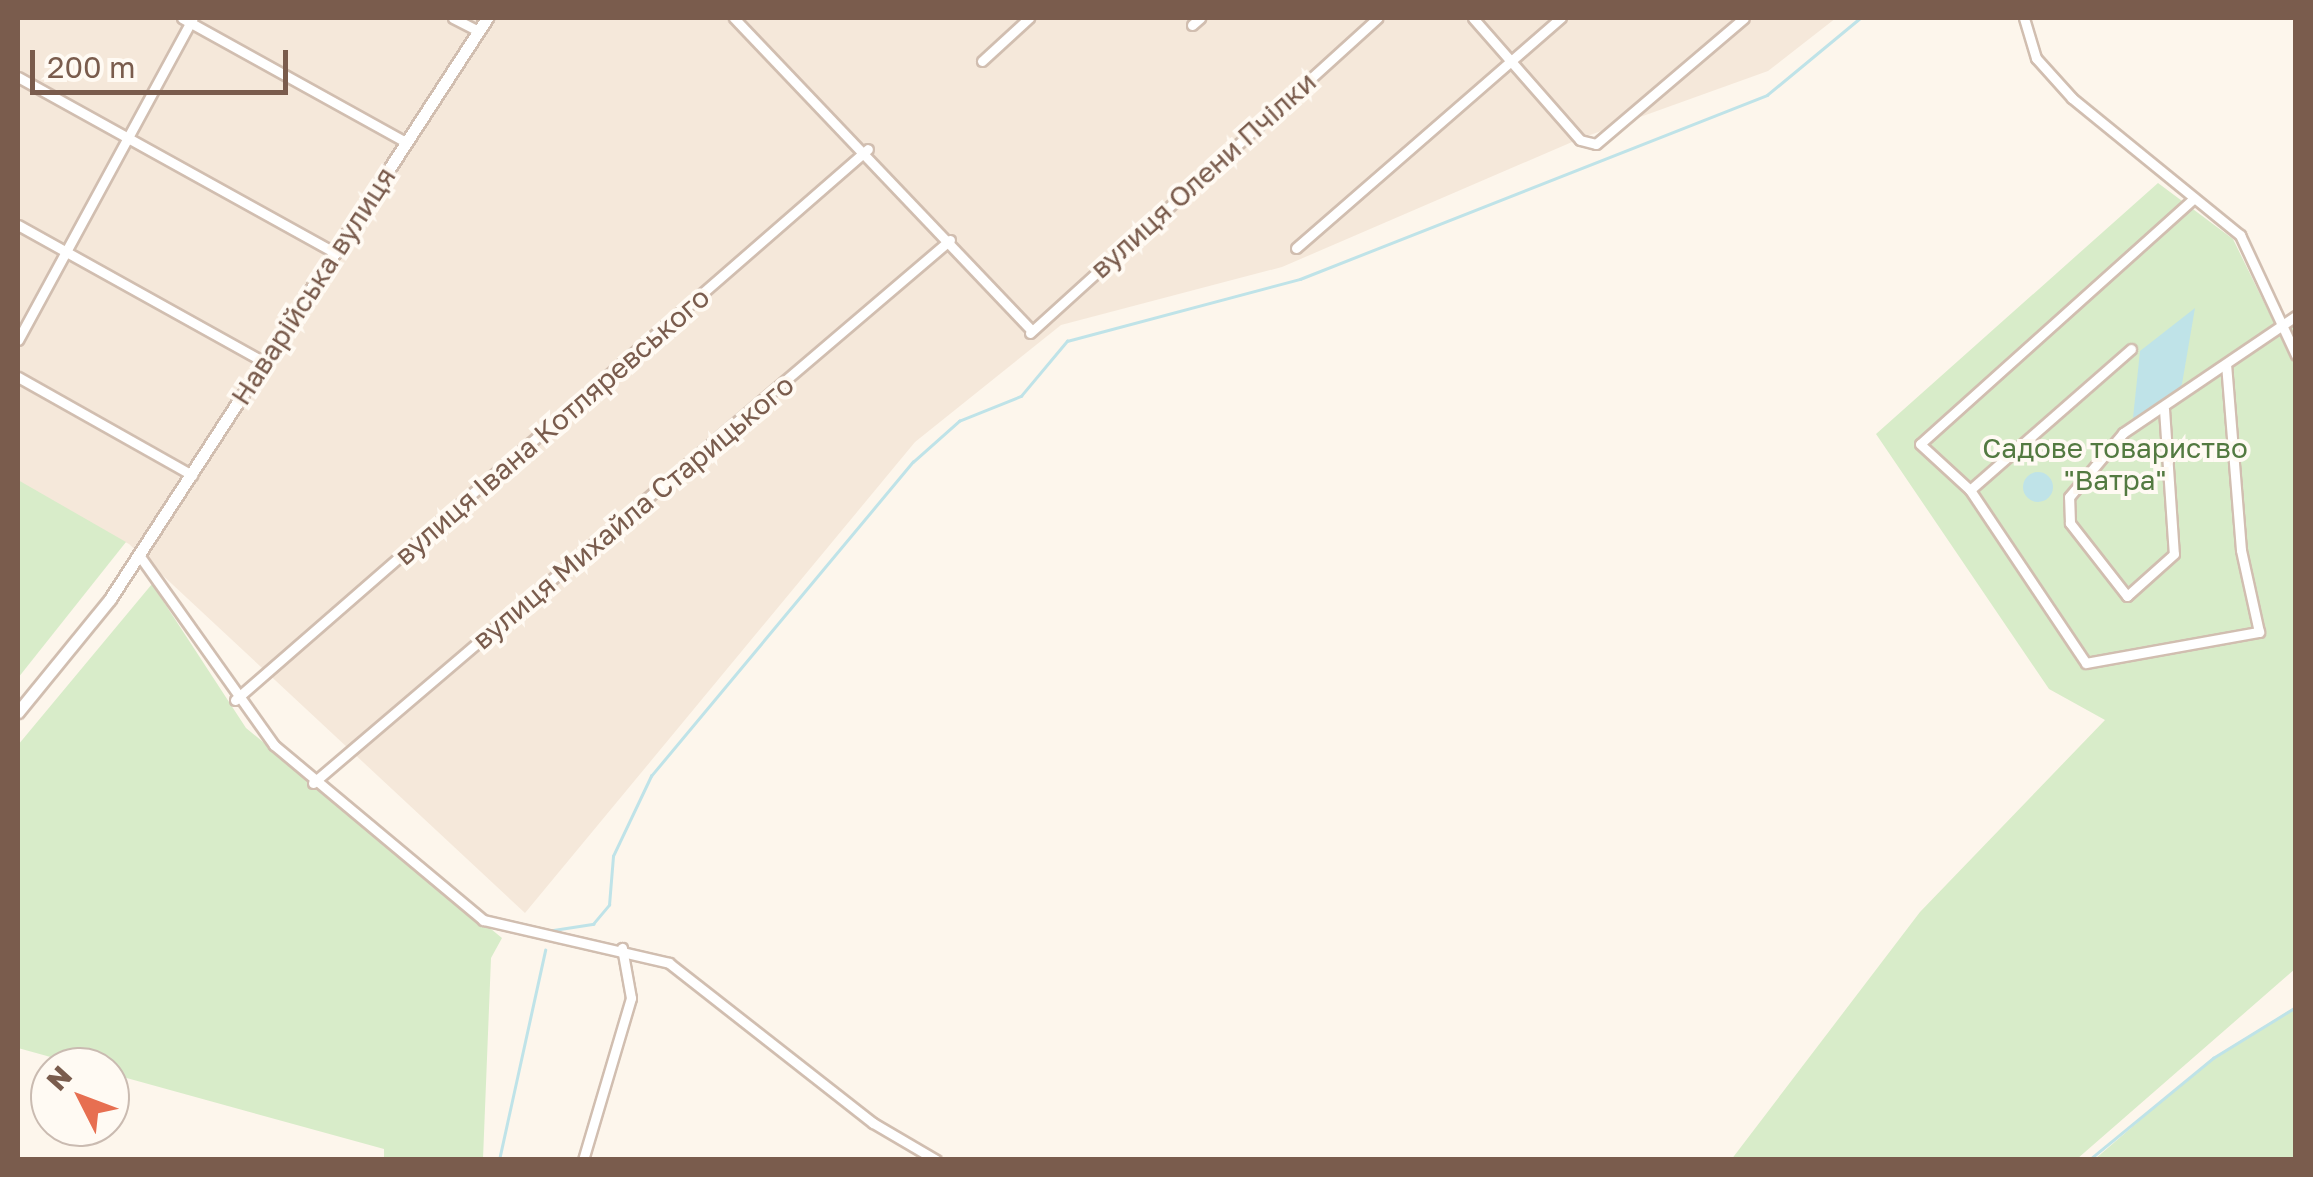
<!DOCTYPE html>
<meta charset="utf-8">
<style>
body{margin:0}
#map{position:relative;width:2313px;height:1177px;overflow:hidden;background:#fdf6ec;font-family:"Golos Text",sans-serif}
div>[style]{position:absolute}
.residential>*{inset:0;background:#f5e8da}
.green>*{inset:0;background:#d8ecc9}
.water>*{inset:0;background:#bfe3e8}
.round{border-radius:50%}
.stream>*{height:2.5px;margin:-1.25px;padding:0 1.25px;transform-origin:1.25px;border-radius:1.25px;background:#bfe3e8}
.roads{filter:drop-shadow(2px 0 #d1beb0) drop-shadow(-2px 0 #d1beb0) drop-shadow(0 2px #d1beb0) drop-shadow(0 -2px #d1beb0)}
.street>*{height:9px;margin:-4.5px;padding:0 4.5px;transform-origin:4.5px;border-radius:4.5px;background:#fff}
.secondary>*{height:11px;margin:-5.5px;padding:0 5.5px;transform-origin:5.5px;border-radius:5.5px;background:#fff}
span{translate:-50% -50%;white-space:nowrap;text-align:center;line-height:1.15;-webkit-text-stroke:8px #fffaf3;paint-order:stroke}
.street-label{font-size:28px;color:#7a5c4d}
.park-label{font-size:28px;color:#537a41}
.frame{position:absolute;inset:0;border:20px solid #7a5c4d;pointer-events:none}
.north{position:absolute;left:30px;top:1047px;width:100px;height:100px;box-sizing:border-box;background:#fffaf3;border:2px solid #cabbb1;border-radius:50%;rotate:312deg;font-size:28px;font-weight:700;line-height:40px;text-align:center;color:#7a5c4d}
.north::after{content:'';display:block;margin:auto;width:35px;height:45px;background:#e76f51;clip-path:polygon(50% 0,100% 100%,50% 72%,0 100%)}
.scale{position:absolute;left:30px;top:50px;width:258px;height:45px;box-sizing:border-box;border:5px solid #7a5c4d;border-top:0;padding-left:12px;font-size:30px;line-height:35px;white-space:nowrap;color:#7a5c4d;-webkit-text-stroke:8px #fffaf3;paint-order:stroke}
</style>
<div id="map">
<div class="residential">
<i style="clip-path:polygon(18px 18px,1836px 18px,1768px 71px,1579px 139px,1282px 267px,1061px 325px,915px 442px,525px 913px,129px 544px,18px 487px)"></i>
</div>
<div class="green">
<i style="clip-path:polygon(2158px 183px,2233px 239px,2279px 333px,2295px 326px,2295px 969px,2077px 1159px,1731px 1160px,1920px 912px,2105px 720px,2049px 689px,1876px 434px)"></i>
<i style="clip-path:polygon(18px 480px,126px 542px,18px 678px)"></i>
<i style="clip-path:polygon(152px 584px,246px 728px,502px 938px,491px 958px,483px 1159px,384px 1159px,384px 1149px,18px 1048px,18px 745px)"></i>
<i style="clip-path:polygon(2295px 1007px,2295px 1159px,2095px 1159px,2211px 1059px)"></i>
</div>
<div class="water">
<i style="clip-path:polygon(2195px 308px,2182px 384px,2171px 400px,2133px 418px,2140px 351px)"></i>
<i class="round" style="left:2023px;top:472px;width:30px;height:30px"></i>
</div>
<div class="stream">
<i style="left:547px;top:931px;width:47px;rotate:-8.7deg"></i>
<i style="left:593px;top:924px;width:25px;rotate:-50deg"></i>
<i style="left:609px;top:905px;width:49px;rotate:-85.3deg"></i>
<i style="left:613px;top:856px;width:89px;rotate:-64.6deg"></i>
<i style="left:651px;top:776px;width:409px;rotate:-50.2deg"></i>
<i style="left:913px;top:462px;width:62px;rotate:-41.7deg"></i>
<i style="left:959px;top:421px;width:67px;rotate:-22deg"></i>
<i style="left:1021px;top:396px;width:72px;rotate:-50.1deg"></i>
<i style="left:1067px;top:341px;width:241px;rotate:-14.9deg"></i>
<i style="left:1300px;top:279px;width:502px;rotate:-21.5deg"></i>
<i style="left:1767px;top:95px;width:121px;rotate:-39.6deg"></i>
<i style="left:499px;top:1160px;width:215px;rotate:-77.6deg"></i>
<i style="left:2089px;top:1160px;width:161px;rotate:-39.4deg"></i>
<i style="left:2213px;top:1058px;width:97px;rotate:-31.6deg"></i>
</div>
<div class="roads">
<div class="street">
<i style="left:182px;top:18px;width:256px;rotate:29deg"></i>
<i style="left:453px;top:18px;width:28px;rotate:27deg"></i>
<i style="left:734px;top:18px;width:428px;rotate:46.4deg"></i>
<i style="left:1473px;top:18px;width:162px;rotate:48.7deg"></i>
<i style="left:1580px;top:140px;width:16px;rotate:14deg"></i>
<i style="left:1596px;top:144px;width:194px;rotate:-40.4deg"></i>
<i style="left:2024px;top:18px;width:42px;rotate:73.3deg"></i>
<i style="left:2036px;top:58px;width:54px;rotate:48deg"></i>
<i style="left:2072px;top:98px;width:217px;rotate:39.2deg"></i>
<i style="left:2240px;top:235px;width:132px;rotate:65deg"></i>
<i style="left:1192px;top:25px;width:11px;rotate:-41deg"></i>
<i style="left:982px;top:61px;width:64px;rotate:-42.5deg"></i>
<i style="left:18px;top:77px;width:361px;rotate:29deg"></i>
<i style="left:2192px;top:200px;width:365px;rotate:138.1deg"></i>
<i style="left:1920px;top:444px;width:68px;rotate:42.6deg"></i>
<i style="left:1970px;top:490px;width:208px;rotate:56.2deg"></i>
<i style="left:2086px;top:663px;width:176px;rotate:-10.2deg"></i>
<i style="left:2259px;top:632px;width:84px;rotate:-102.4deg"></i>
<i style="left:2241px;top:550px;width:186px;rotate:-94.6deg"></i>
<i style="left:18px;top:225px;width:282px;rotate:29.1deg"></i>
<i style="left:1296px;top:248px;width:351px;rotate:-41deg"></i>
<i style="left:1030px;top:333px;width:469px;rotate:-42.2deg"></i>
<i style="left:18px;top:340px;width:366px;rotate:-61.5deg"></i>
<i style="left:18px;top:377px;width:200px;rotate:29.4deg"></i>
<i style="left:2164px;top:409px;width:145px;rotate:86.1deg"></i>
<i style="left:2174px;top:554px;width:63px;rotate:138.2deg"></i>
<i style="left:2127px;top:596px;width:93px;rotate:-128deg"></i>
<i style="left:2070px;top:523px;width:26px;rotate:-92deg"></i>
<i style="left:2069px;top:497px;width:84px;rotate:-49.8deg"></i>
<i style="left:2123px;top:433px;width:209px;rotate:-34.1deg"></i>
<i style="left:1970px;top:490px;width:214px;rotate:-41.2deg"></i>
<i style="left:139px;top:555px;width:233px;rotate:54.6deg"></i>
<i style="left:274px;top:745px;width:273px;rotate:39.9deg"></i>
<i style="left:483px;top:920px;width:191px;rotate:13deg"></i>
<i style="left:669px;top:963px;width:259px;rotate:38.1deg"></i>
<i style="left:873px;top:1123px;width:73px;rotate:30.4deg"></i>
<i style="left:235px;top:700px;width:839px;rotate:-41.04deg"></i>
<i style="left:313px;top:783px;width:837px;rotate:-40.45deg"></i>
<i style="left:583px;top:1160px;width:169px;rotate:-73.5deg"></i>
<i style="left:631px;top:998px;width:51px;rotate:-100.2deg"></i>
</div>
<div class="secondary">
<i style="left:18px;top:712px;width:146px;rotate:-50.8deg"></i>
<i style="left:110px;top:599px;width:693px;rotate:-57.02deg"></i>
</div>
</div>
<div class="street-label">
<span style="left:1203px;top:175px;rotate:-42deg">вулиця Олени Пчілки</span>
<span style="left:313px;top:286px;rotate:-57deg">Наварійська вулиця</span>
<span style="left:552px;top:426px;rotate:-41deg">вулиця Івана Котляревського</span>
<span style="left:633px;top:512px;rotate:-40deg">вулиця Михайла Старицького</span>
</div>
<div class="park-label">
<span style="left:2115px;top:464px">Садове товариство<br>"Ватра"</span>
</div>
<div class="frame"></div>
<div class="north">N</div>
<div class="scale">200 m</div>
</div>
